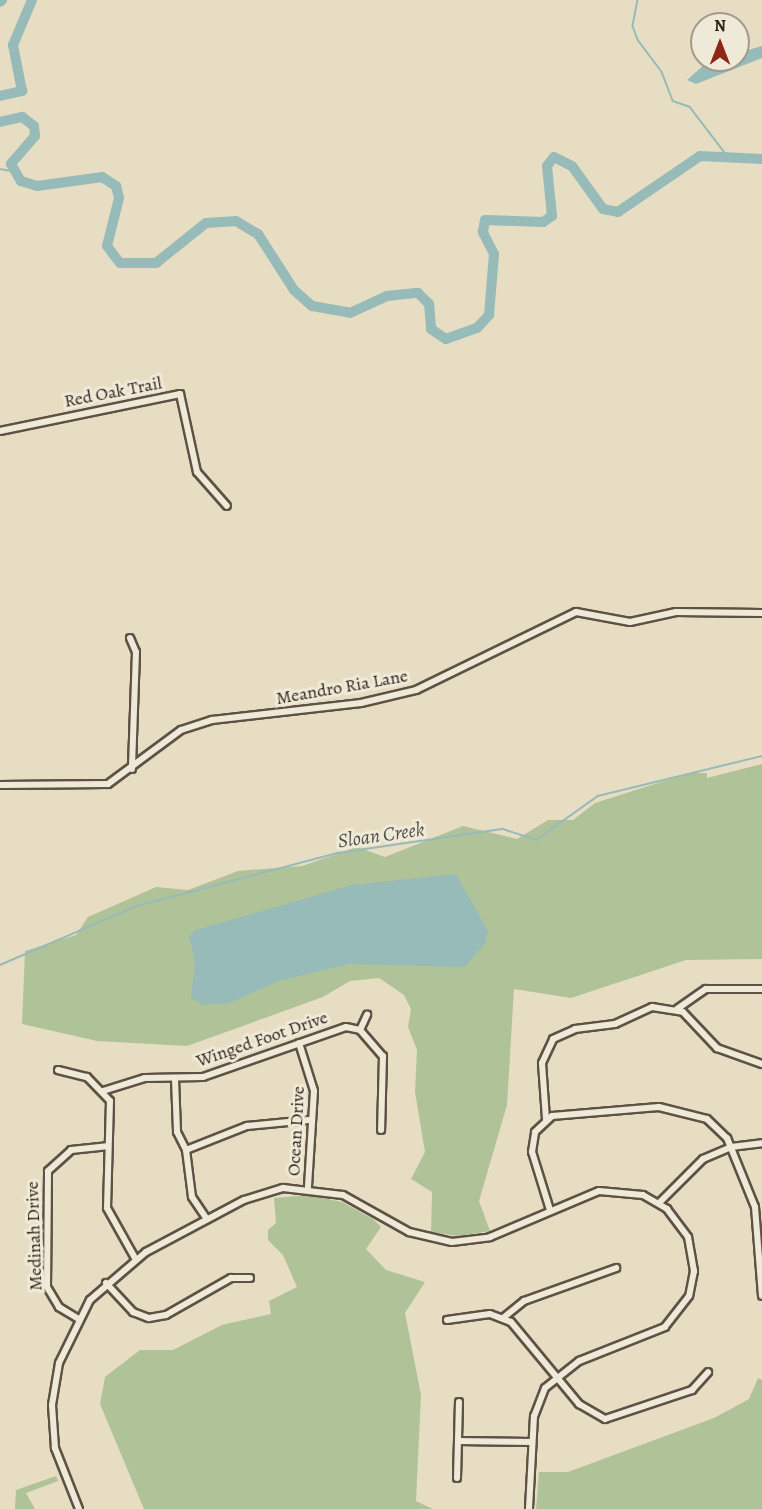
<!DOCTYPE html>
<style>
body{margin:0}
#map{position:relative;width:762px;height:1509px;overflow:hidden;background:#e7ddc3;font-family:Alegreya,serif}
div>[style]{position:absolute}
.green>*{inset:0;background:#b0c298}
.water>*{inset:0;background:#97bbb8}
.stream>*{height:1.5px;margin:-0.75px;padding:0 0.75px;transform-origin:0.75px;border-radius:0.75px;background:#97bbb8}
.river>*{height:10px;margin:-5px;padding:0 5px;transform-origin:5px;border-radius:5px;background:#97bbb8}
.roads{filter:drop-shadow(2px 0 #5d5244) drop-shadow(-2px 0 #5d5244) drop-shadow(0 2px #5d5244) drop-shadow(0 -2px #5d5244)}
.minor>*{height:6px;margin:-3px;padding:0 3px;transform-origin:3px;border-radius:3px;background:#efe9d8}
span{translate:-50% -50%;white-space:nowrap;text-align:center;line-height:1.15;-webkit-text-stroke:6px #efe9d8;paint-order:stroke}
.street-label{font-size:18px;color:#2f241a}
.water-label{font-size:20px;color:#4e5149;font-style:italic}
.north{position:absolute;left:690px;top:12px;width:60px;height:60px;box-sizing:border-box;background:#efe9d8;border:2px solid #a29a8c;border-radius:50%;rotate:0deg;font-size:16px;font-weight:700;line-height:24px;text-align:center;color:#2f241a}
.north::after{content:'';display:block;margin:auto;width:21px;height:27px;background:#8f2418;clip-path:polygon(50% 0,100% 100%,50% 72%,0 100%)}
</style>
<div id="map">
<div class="green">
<i style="clip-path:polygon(762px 764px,762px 959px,686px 960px,571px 998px,514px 989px,507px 1105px,479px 1201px,490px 1231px,458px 1236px,431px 1232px,432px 1192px,411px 1179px,425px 1152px,415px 1092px,417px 1050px,408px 1027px,411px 1009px,404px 995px,379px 978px,350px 981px,323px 997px,187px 1046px,97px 1041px,22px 1024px,25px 951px,76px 935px,88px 917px,156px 887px,188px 890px,238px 871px,302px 866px,357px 847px,385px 857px,463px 826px,517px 839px,548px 820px,573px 820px,595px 803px,689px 773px,707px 773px,707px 778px)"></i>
<i style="clip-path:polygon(309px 1195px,342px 1202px,373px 1219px,381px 1227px,366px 1249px,386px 1270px,425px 1282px,405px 1313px,421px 1395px,416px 1501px,433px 1509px,144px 1509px,100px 1404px,105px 1377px,140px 1350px,173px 1350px,222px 1325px,271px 1314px,269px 1301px,297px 1287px,283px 1255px,268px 1240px,268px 1230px,276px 1223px,274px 1198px)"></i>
<i style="clip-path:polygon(758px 1378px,762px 1380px,762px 1509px,536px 1509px,539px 1472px,568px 1472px,714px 1418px,749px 1399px)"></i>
<i style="clip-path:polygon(56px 1476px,58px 1481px,26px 1493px,35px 1509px,15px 1509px,16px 1490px)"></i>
</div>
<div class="water">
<i style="clip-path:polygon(762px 46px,762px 58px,696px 84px,687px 80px,706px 63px,738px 60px,738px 53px)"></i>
<i style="clip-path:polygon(456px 874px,488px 931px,485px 943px,465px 967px,349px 964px,278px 981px,230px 1003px,202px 1005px,191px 997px,195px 962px,189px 936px,196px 930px,352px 885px)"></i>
</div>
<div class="stream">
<i style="left:638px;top:0;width:26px;rotate:101deg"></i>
<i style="left:633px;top:26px;width:15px;rotate:70deg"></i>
<i style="left:638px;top:40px;width:40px;rotate:53deg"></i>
<i style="left:662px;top:72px;width:31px;rotate:69deg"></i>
<i style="left:673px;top:101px;width:18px;rotate:19deg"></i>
<i style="left:690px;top:107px;width:64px;rotate:52.6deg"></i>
<i style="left:0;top:169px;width:11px;rotate:10deg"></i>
<i style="left:0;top:965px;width:149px;rotate:-23.3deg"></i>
<i style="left:137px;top:906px;width:208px;rotate:-14.8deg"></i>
<i style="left:338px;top:853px;width:167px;rotate:-8.3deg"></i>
<i style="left:503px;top:829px;width:35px;rotate:18deg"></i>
<i style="left:536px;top:840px;width:76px;rotate:-35.4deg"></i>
<i style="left:598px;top:796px;width:169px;rotate:-13.7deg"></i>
</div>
<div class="river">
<i style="left:0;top:2px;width:3px;rotate:-45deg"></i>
<i style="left:0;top:96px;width:23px;rotate:-13deg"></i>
<i style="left:22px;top:91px;width:47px;rotate:-101.1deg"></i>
<i style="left:13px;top:45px;width:49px;rotate:-67.1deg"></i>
<i style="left:0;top:122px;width:23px;rotate:-13deg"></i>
<i style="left:22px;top:117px;width:15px;rotate:37deg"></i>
<i style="left:34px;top:126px;width:10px;rotate:84deg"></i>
<i style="left:35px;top:136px;width:37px;rotate:131deg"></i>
<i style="left:11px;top:164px;width:20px;rotate:60deg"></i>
<i style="left:21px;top:181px;width:17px;rotate:17deg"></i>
<i style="left:37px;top:186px;width:66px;rotate:-7.9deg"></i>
<i style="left:102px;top:177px;width:17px;rotate:33deg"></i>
<i style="left:116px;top:186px;width:12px;rotate:76deg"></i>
<i style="left:119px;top:198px;width:49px;rotate:104deg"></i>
<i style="left:107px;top:246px;width:21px;rotate:53deg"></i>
<i style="left:120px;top:263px;width:36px"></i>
<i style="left:156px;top:263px;width:64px;rotate:-38.7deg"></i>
<i style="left:206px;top:223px;width:30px;rotate:-4deg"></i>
<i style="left:236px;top:221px;width:26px;rotate:31deg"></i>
<i style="left:258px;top:234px;width:67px;rotate:57.3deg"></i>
<i style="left:294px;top:290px;width:24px;rotate:42deg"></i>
<i style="left:312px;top:306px;width:39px;rotate:10deg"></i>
<i style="left:350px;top:313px;width:41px;rotate:-24.7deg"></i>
<i style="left:387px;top:296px;width:31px;rotate:-6deg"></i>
<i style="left:418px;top:293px;width:16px;rotate:45deg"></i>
<i style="left:429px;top:304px;width:25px;rotate:85deg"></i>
<i style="left:431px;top:329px;width:18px;rotate:34deg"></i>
<i style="left:446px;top:339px;width:33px;rotate:-20deg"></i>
<i style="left:477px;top:328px;width:18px;rotate:-47deg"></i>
<i style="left:489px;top:315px;width:61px;rotate:-85.3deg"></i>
<i style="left:494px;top:254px;width:25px;rotate:-117deg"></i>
<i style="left:483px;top:232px;width:12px;rotate:-81deg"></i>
<i style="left:485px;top:220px;width:58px;rotate:2deg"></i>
<i style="left:543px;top:222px;width:11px;rotate:-34deg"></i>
<i style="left:552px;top:216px;width:50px;rotate:-95.7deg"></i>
<i style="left:547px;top:166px;width:11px;rotate:-52deg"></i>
<i style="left:554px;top:157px;width:20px;rotate:27deg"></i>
<i style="left:572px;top:166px;width:53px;rotate:54.2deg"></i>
<i style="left:603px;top:209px;width:15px;rotate:11deg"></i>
<i style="left:618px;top:212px;width:99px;rotate:-34.3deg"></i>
<i style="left:700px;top:156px;width:62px;rotate:2.8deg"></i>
</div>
<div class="roads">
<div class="minor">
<i style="left:0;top:431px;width:184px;rotate:-11.6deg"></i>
<i style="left:180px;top:394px;width:80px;rotate:77.7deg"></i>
<i style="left:197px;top:472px;width:45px;rotate:48.6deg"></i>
<i style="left:130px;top:638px;width:15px;rotate:67deg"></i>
<i style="left:136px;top:652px;width:117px;rotate:92deg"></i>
<i style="left:0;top:785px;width:108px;rotate:-0.5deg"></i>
<i style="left:108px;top:784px;width:91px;rotate:-36.5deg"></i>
<i style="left:181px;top:730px;width:33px;rotate:-18deg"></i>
<i style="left:212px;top:720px;width:150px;rotate:-6.5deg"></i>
<i style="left:361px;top:703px;width:57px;rotate:-13.3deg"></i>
<i style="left:416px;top:690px;width:178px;rotate:-26deg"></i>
<i style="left:576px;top:612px;width:55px;rotate:10.5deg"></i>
<i style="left:630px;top:622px;width:47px;rotate:-12.3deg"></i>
<i style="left:676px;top:612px;width:86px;rotate:0.7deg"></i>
<i style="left:677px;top:1009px;width:35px;rotate:-35deg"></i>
<i style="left:706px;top:989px;width:56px"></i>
<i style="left:360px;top:1030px;width:17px;rotate:-65deg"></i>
<i style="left:299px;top:1043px;width:50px;rotate:72.6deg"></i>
<i style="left:314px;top:1091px;width:96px;rotate:93.6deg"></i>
<i style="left:58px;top:1070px;width:30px;rotate:14deg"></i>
<i style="left:87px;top:1077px;width:33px;rotate:46deg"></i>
<i style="left:110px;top:1101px;width:107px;rotate:91.6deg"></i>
<i style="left:107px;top:1208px;width:57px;rotate:60.8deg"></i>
<i style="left:175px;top:1079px;width:53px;rotate:87.8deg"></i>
<i style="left:177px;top:1132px;width:20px;rotate:63deg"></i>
<i style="left:186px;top:1150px;width:47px;rotate:82.7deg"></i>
<i style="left:192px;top:1197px;width:27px;rotate:56deg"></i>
<i style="left:103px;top:1091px;width:44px;rotate:-17.2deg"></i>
<i style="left:145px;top:1078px;width:58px;rotate:-1deg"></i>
<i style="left:203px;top:1077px;width:151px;rotate:-19.3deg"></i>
<i style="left:346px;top:1027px;width:14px;rotate:12deg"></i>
<i style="left:360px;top:1030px;width:35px;rotate:49deg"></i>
<i style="left:383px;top:1056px;width:74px;rotate:91.5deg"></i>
<i style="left:546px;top:1119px;width:56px;rotate:-94.1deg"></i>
<i style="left:542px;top:1063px;width:26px;rotate:-65deg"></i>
<i style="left:553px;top:1039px;width:24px;rotate:-24deg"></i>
<i style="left:575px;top:1029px;width:40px;rotate:-7.1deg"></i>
<i style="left:615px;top:1024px;width:41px;rotate:-24.7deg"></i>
<i style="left:652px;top:1007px;width:31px;rotate:9deg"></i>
<i style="left:683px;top:1012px;width:50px;rotate:46.6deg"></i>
<i style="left:717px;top:1048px;width:48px;rotate:19.6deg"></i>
<i style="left:186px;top:1150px;width:66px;rotate:-21.5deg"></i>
<i style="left:247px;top:1126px;width:62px;rotate:-5.5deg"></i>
<i style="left:660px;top:1202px;width:61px;rotate:-45deg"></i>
<i style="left:703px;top:1159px;width:30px;rotate:-23deg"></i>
<i style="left:731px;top:1147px;width:31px;rotate:-7deg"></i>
<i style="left:550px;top:1210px;width:61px;rotate:-107.2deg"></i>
<i style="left:532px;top:1152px;width:20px;rotate:-81deg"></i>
<i style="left:535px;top:1132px;width:23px;rotate:-43deg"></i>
<i style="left:552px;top:1116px;width:107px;rotate:-4.8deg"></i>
<i style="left:659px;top:1107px;width:49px;rotate:14deg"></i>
<i style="left:707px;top:1119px;width:28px;rotate:44deg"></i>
<i style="left:727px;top:1138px;width:74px;rotate:67.9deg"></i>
<i style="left:755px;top:1207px;width:89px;rotate:85.5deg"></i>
<i style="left:106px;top:1283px;width:40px;rotate:47deg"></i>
<i style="left:133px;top:1312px;width:17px;rotate:21deg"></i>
<i style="left:149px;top:1318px;width:17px;rotate:-10deg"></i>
<i style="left:166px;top:1315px;width:75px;rotate:-29.6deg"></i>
<i style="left:231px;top:1278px;width:19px"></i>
<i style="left:77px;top:1318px;width:21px;rotate:-149deg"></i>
<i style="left:59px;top:1307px;width:23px;rotate:-121deg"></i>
<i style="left:47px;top:1287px;width:116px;rotate:-89.5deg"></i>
<i style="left:48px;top:1171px;width:31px;rotate:-42deg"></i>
<i style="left:71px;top:1150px;width:36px;rotate:-6deg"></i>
<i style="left:503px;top:1318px;width:27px;rotate:-39deg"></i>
<i style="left:524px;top:1301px;width:98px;rotate:-19.7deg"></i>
<i style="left:447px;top:1320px;width:43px;rotate:-7.9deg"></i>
<i style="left:490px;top:1314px;width:22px;rotate:21deg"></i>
<i style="left:511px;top:1322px;width:107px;rotate:50.3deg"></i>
<i style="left:579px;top:1404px;width:30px;rotate:30deg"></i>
<i style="left:605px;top:1419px;width:92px;rotate:-18.4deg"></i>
<i style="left:692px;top:1390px;width:24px;rotate:-48deg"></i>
<i style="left:458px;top:1441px;width:74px;rotate:0.8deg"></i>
<i style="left:457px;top:1478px;width:76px;rotate:-88.5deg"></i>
<i style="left:79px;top:1509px;width:66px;rotate:-111.5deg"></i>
<i style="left:55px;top:1448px;width:43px;rotate:-94deg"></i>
<i style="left:52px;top:1405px;width:43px;rotate:-80.5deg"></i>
<i style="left:59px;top:1363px;width:70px;rotate:-63.8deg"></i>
<i style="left:90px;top:1300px;width:74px;rotate:-40.6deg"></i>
<i style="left:146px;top:1252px;width:111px;rotate:-28deg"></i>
<i style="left:244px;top:1200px;width:41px;rotate:-17.1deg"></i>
<i style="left:283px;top:1188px;width:60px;rotate:6.7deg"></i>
<i style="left:343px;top:1195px;width:76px;rotate:29.3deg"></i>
<i style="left:409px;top:1232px;width:44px;rotate:13.1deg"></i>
<i style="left:452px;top:1242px;width:38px;rotate:-7deg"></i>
<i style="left:490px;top:1237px;width:118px;rotate:-22.9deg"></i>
<i style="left:599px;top:1191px;width:44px;rotate:5.2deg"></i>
<i style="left:643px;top:1195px;width:28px;rotate:30deg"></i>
<i style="left:667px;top:1209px;width:35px;rotate:53deg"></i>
<i style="left:688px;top:1237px;width:35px;rotate:80deg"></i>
<i style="left:694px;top:1271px;width:25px;rotate:101deg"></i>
<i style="left:689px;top:1296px;width:39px;rotate:128deg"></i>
<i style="left:665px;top:1327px;width:92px;rotate:158.4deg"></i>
<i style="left:579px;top:1361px;width:43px;rotate:141.5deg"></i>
<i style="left:545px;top:1388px;width:30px;rotate:111deg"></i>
<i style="left:534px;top:1416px;width:93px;rotate:93.1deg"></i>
</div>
</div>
<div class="street-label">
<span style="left:113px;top:392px;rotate:-11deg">Red Oak Trail</span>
<span style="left:342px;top:687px;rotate:-10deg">Meandro Ria Lane</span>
<span style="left:262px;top:1039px;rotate:-19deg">Winged Foot Drive</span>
<span style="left:296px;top:1131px;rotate:-87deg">Ocean Drive</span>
<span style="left:34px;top:1236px;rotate:-92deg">Medinah Drive</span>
</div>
<div class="water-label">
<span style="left:381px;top:835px;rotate:-8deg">Sloan Creek</span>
</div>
<div class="north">N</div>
</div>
